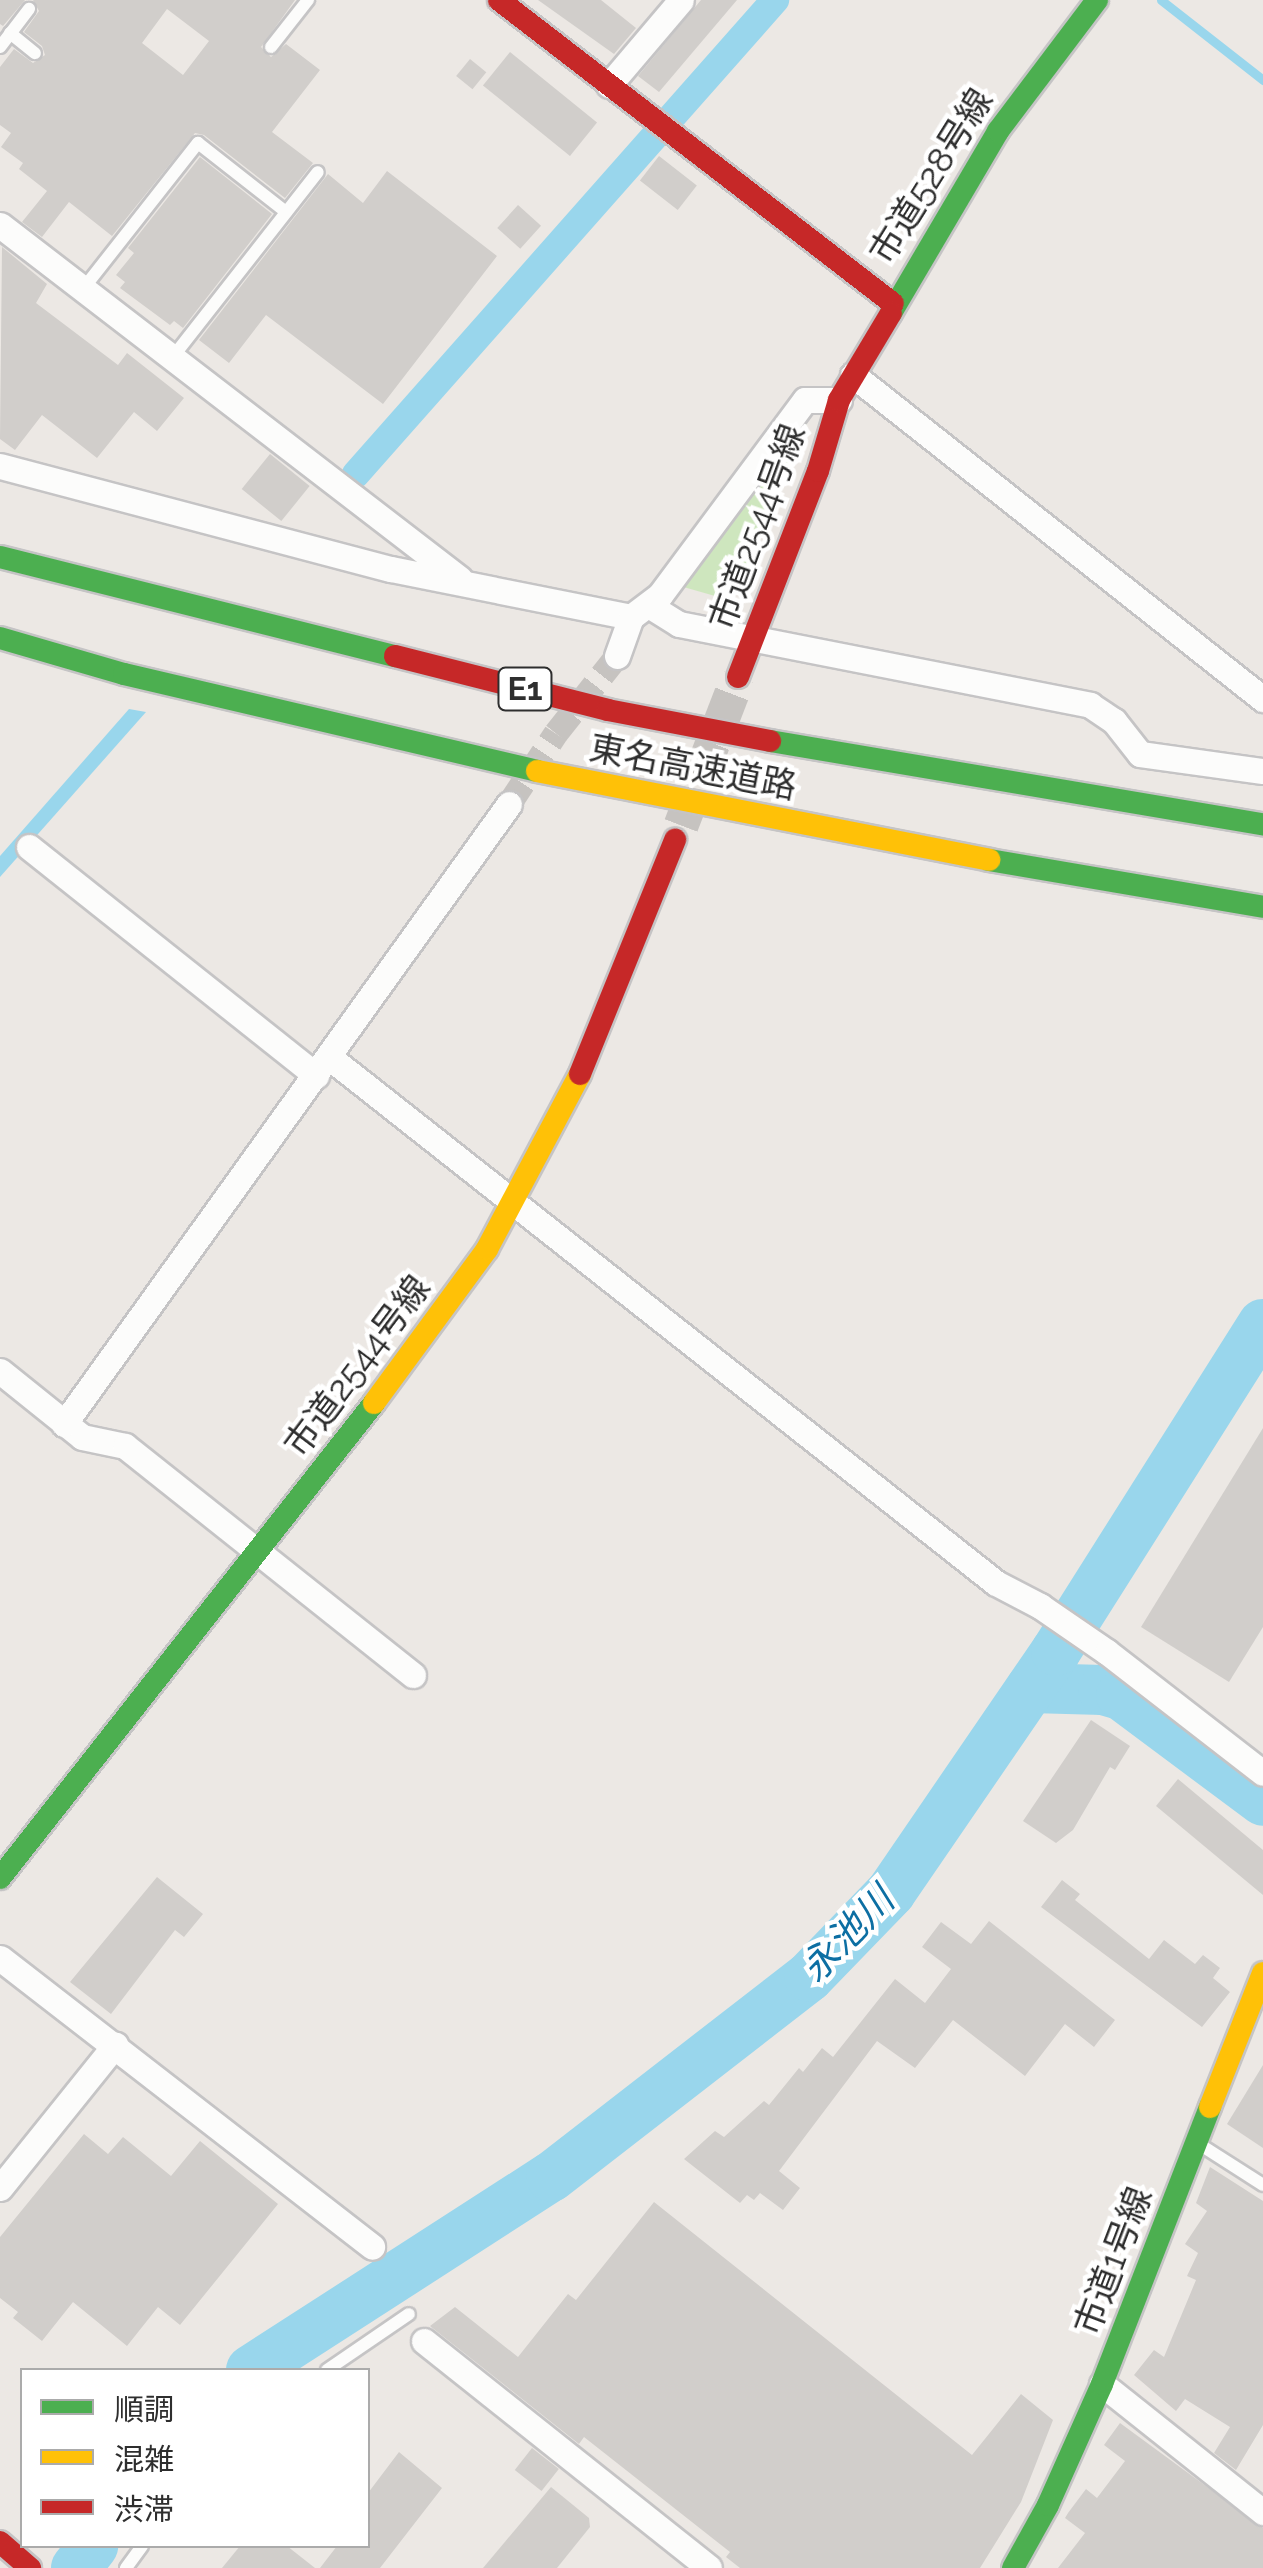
<!DOCTYPE html>
<meta charset="utf-8">
<style>
body{margin:0}
#map{position:relative;width:1263px;height:2568px;overflow:hidden;background:#ece8e4;font-family:Raleway,"Noto Sans JP",sans-serif}
div>[style]{position:absolute}
.green>*{inset:0;background:#cee6be}
.water>*{inset:0;background:#99d6ec}
.stream>*{height:9px;margin:-4.5px;padding:0 4.5px;transform-origin:4.5px;border-radius:4.5px;background:#99d6ec}
.canal>*{height:28px;margin:-14px;padding:0 14px;transform-origin:14px;border-radius:14px;background:#99d6ec}
.river>*{height:50px;margin:-25px;padding:0 25px;transform-origin:25px;border-radius:25px;background:#99d6ec}
.building>*{inset:0;background:#d1cecb;transform-origin:0 0}
.street-tunnel>*{height:25px;margin-top:-12.5px;transform-origin:0;background:repeating-linear-gradient(90deg,#c6c3c0 0 25px,transparent 0 37px)}
.secondary-tunnel>*{height:35px;margin-top:-17.5px;transform-origin:0;background:repeating-linear-gradient(90deg,#c6c3c0 0 35px,transparent 0 53px)}
.roads{filter:drop-shadow(2px 0 #c5c4c5) drop-shadow(-2px 0 #c5c4c5) drop-shadow(0 2px #c5c4c5) drop-shadow(0 -2px #c5c4c5)}
.lane>*{height:12px;margin:-6px;padding:0 6px;transform-origin:6px;border-radius:6px;background:#fcfcfb}
.street>*{height:25px;margin:-12.5px;padding:0 12.5px;transform-origin:12.5px;border-radius:12.5px;background:#fcfcfb}
.fast>*{height:22px;margin:-11px;padding:0 11px;transform-origin:11px;border-radius:11px;background:#4caf50}
.slow>*{height:22px;margin:-11px;padding:0 11px;transform-origin:11px;border-radius:11px;background:#ffc107}
.jam>*{height:22px;margin:-11px;padding:0 11px;transform-origin:11px;border-radius:11px;background:#c62828}
span{translate:-50% -50%;white-space:nowrap;text-align:center;line-height:1.15;-webkit-text-stroke:9px #fff;paint-order:stroke}
.shield-label span{padding:2px 8px;background:#fff;border:2px solid;border-radius:8px;-webkit-text-stroke-width:0}
.shield-label{font-size:32px;color:#2e2e2e;font-weight:700}
.street-label{font-size:35px;color:#2e2e2e}
.water-label{font-size:38px;color:#0d6fa3;font-style:italic}
.legend{position:absolute;left:20px;top:2368px;width:350px;height:180px;box-sizing:border-box;background:#fff;border:2px solid #ababab;margin:0;padding:12px 18px;list-style:none;font-size:30px;color:#2e2e2e}
.legend li{display:flex;align-items:center;gap:20px;height:50px}
.legend b{width:50px;border:2px solid #ababab}
</style>
<div id="map">
<div class="green">
<i style="clip-path:polygon(808px 421px,739px 588px,722px 598px,680px 586px)"></i>
</div>
<div class="water">
<i style="clip-path:polygon(129px 709px,146px 712px,0 877px,0 856px)"></i>
</div>
<div class="stream">
<i style="left:1161px;top:0;width:130px;rotate:38.1deg"></i>
</div>
<div class="canal">
<i style="left:356px;top:474px;width:633px;rotate:-48.52deg"></i>
</div>
<div class="river">
<i style="left:1031px;top:1688px;width:72px;rotate:1.6deg"></i>
<i style="left:1103px;top:1690px;width:19px;rotate:16deg"></i>
<i style="left:1121px;top:1695px;width:177px;rotate:36.7deg"></i>
<i style="left:251px;top:2370px;width:357px;rotate:-32.8deg"></i>
<i style="left:551px;top:2177px;width:326px;rotate:-37.8deg"></i>
<i style="left:809px;top:1977px;width:118px;rotate:-46deg"></i>
<i style="left:891px;top:1892px;width:292px;rotate:-55.6deg"></i>
<i style="left:1056px;top:1651px;width:387px;rotate:-57.7deg"></i>
<i style="left:76px;top:2568px;width:28px;rotate:-52deg"></i>
</div>
<div class="building">
<i style="clip-path:polygon(0 0,25px 0,3px 26px,0 24px)"></i>
<i style="clip-path:polygon(evenodd,33px 0,295px 0,261px 47px,271px 57px,286px 44px,320px 70px,272px 132px,313px 163px,285px 198px,204px 135px,195px 133px,112px 236px,69px 202px,42px 237px,22px 222px,47px 191px,19px 169px,23px 163px,1px 147px,11px 133px,0 125px,0 67px,14px 49px,33px 63px,45px 55px,42px 46px,24px 32px,39px 11px,33px 0,167px 9px,209px 41px,183px 75px,142px 43px,167px 9px)"></i>
<i style="clip-path:polygon(538px 0,601px 0,636px 28px,614px 54px)"></i>
<i style="clip-path:polygon(701px 0,737px 0,659px 92px,638px 76px)"></i>
<i style="left:510px;top:52px;width:112px;height:43px;rotate:39deg"></i>
<i style="left:470px;top:59px;width:21px;height:22px;rotate:39deg"></i>
<i style="left:659px;top:156px;width:48px;height:31px;rotate:38deg"></i>
<i style="clip-path:polygon(200px 157px,272px 214px,183px 328px,174px 321px,170px 325px,120px 288px,125px 282px,116px 275px,134px 253px,128px 248px)"></i>
<i style="clip-path:polygon(387px 171px,497px 256px,383px 404px,266px 315px,229px 363px,199px 340px,328px 174px,363px 203px)"></i>
<i style="left:518px;top:205px;width:31px;height:31px;rotate:42deg"></i>
<i style="clip-path:polygon(2px 247px,47px 284px,36px 303px,118px 365px,127px 353px,184px 398px,157px 431px,134px 412px,97px 458px,42px 415px,15px 450px,0 439px)"></i>
<i style="left:270px;top:454px;width:51px;height:45px;rotate:39deg"></i>
<i style="clip-path:polygon(1263px 1428px,1263px 1627px,1229px 1682px,1141px 1627px)"></i>
<i style="clip-path:polygon(1091px 1720px,1130px 1746px,1115px 1770px,1110px 1767px,1073px 1830px,1056px 1843px,1023px 1821px)"></i>
<i style="clip-path:polygon(1178px 1779px,1263px 1850px,1263px 1895px,1156px 1806px)"></i>
<i style="clip-path:polygon(157px 1877px,203px 1914px,184px 1937px,175px 1930px,111px 2014px,70px 1982px)"></i>
<i style="clip-path:polygon(1062px 1880px,1080px 1894px,1075px 1900px,1149px 1959px,1164px 1940px,1195px 1964px,1203px 1955px,1220px 1968px,1213px 1978px,1230px 1992px,1202px 2027px,1041px 1907px)"></i>
<i style="clip-path:polygon(989px 1921px,1115px 2020px,1094px 2047px,1065px 2024px,1025px 2076px,953px 2020px,915px 2068px,877px 2041px,779px 2171px,800px 2188px,783px 2210px,760px 2193px,754px 2200px,747px 2195px,740px 2203px,684px 2159px,715px 2131px,724px 2137px,764px 2101px,769px 2105px,799px 2068px,803px 2072px,822px 2048px,833px 2057px,895px 1979px,925px 2003px,951px 1969px,922px 1947px,941px 1922px,971px 1944px)"></i>
<i style="clip-path:polygon(1263px 2065px,1263px 2148px,1227px 2124px)"></i>
<i style="clip-path:polygon(84px 2134px,108px 2154px,123px 2137px,171px 2176px,200px 2141px,278px 2204px,180px 2325px,158px 2307px,127px 2346px,73px 2302px,42px 2341px,13px 2318px,18px 2312px,0 2298px,0 2237px)"></i>
<i style="clip-path:polygon(1210px 2167px,1263px 2201px,1263px 2425px,1236px 2470px,1214px 2453px,1230px 2427px,1185px 2399px,1176px 2411px,1134px 2375px,1154px 2350px,1164px 2357px,1196px 2280px,1187px 2276px,1198px 2253px,1185px 2244px,1207px 2211px,1196px 2203px)"></i>
<i style="clip-path:polygon(654px 2202px,972px 2455px,1021px 2394px,1053px 2420px,1021px 2502px,980px 2568px,740px 2568px,726px 2557px,730px 2552px,584px 2437px,579px 2444px,430px 2326px,455px 2307px,518px 2357px,568px 2294px,576px 2300px)"></i>
<i style="clip-path:polygon(1120px 2423px,1263px 2528px,1263px 2568px,1058px 2568px,1085px 2533px,1065px 2518px,1068px 2513px,1086px 2489px,1097px 2498px,1125px 2461px,1104px 2445px)"></i>
<i style="left:532px;top:2448px;width:34px;height:28px;rotate:38deg"></i>
<i style="clip-path:polygon(399px 2452px,442px 2488px,380px 2568px,320px 2568px,337px 2546px,368px 2546px,368px 2493px)"></i>
<i style="clip-path:polygon(551px 2487px,589px 2518px,590px 2527px,557px 2568px,483px 2568px)"></i>
<i style="clip-path:polygon(240px 2546px,287px 2546px,315px 2568px,222px 2568px)"></i>
</div>
<div class="street-tunnel">
<i style="left:509px;top:804px;width:85px;rotate:-56.5deg"></i>
<i style="left:556px;top:733px;width:98px;rotate:-51.6deg"></i>
</div>
<div class="secondary-tunnel">
<i style="left:681px;top:825px;width:159px;rotate:-68.9deg"></i>
</div>
<div class="roads">
<div class="lane">
<i style="left:10px;top:33px;width:32px;rotate:39deg"></i>
<i style="left:0;top:47px;width:48px;rotate:-52.7deg"></i>
<i style="left:271px;top:47px;width:60px;rotate:-51.8deg"></i>
<i style="left:83px;top:289px;width:186px;rotate:-51.8deg"></i>
<i style="left:198px;top:143px;width:112px;rotate:38.1deg"></i>
<i style="left:172px;top:358px;width:236px;rotate:-51.9deg"></i>
<i style="left:1199px;top:2144px;width:76px;rotate:32.6deg"></i>
<i style="left:327px;top:2370px;width:99px;rotate:-34.3deg"></i>
<i style="left:126px;top:2568px;width:27px;rotate:-54deg"></i>
</div>
<div class="street">
<i style="left:609px;top:85px;width:111px;rotate:-49.7deg"></i>
<i style="left:0;top:225px;width:580px;rotate:37.58deg"></i>
<i style="left:853px;top:375px;width:523px;rotate:38.32deg"></i>
<i style="left:0;top:466px;width:404px;rotate:14.8deg"></i>
<i style="left:391px;top:569px;width:245px;rotate:11.3deg"></i>
<i style="left:650px;top:606px;width:34px;rotate:32deg"></i>
<i style="left:679px;top:624px;width:419px;rotate:11.1deg"></i>
<i style="left:1090px;top:705px;width:29px;rotate:34deg"></i>
<i style="left:1114px;top:721px;width:42px;rotate:51.8deg"></i>
<i style="left:1140px;top:754px;width:124px;rotate:7.9deg"></i>
<i style="left:617px;top:656px;width:41px;rotate:-70.3deg"></i>
<i style="left:631px;top:617px;width:36px;rotate:-37deg"></i>
<i style="left:660px;top:595px;width:243px;rotate:-53.4deg"></i>
<i style="left:805px;top:400px;width:34px"></i>
<i style="left:29px;top:847px;width:367px;rotate:38.5deg"></i>
<i style="left:329px;top:1057px;width:849px;rotate:38.26deg"></i>
<i style="left:996px;top:1583px;width:50px;rotate:27.6deg"></i>
<i style="left:1040px;top:1606px;width:81px;rotate:34.5deg"></i>
<i style="left:1107px;top:1652px;width:197px;rotate:37.8deg"></i>
<i style="left:0;top:1371px;width:105px;rotate:38.8deg"></i>
<i style="left:82px;top:1437px;width:44px;rotate:11.8deg"></i>
<i style="left:125px;top:1446px;width:368px;rotate:38.5deg"></i>
<i style="left:64px;top:1424px;width:763px;rotate:-54.33deg"></i>
<i style="left:0;top:1958px;width:471px;rotate:37.8deg"></i>
<i style="left:0;top:2188px;width:184px;rotate:-51.2deg"></i>
<i style="left:424px;top:2341px;width:364px;rotate:38.5deg"></i>
<i style="left:1102px;top:2384px;width:206px;rotate:38.5deg"></i>
</div>
<div class="fast">
<i style="left:891px;top:313px;width:211px;rotate:-59.5deg"></i>
<i style="left:998px;top:131px;width:164px;rotate:-52.9deg"></i>
<i style="left:0;top:557px;width:407px;rotate:14.1deg"></i>
<i style="left:0;top:638px;width:129px;rotate:16.2deg"></i>
<i style="left:124px;top:674px;width:424px;rotate:13.2deg"></i>
<i style="left:770px;top:741px;width:500px;rotate:9.6deg"></i>
<i style="left:989px;top:860px;width:278px;rotate:9.7deg"></i>
<i style="left:0;top:1878px;width:605px;rotate:-51.78deg"></i>
<i style="left:1013px;top:2568px;width:72px;rotate:-60.9deg"></i>
<i style="left:1048px;top:2505px;width:133px;rotate:-65.9deg"></i>
<i style="left:1102px;top:2384px;width:297px;rotate:-68.7deg"></i>
</div>
<div class="slow">
<i style="left:537px;top:771px;width:461px;rotate:11.1deg"></i>
<i style="left:374px;top:1403px;width:191px;rotate:-53.7deg"></i>
<i style="left:487px;top:1249px;width:198px;rotate:-62deg"></i>
<i style="left:1210px;top:2107px;width:144px;rotate:-68.4deg"></i>
</div>
<div class="jam">
<i style="left:499px;top:0;width:497px;rotate:37.6deg"></i>
<i style="left:395px;top:656px;width:220px;rotate:14.2deg"></i>
<i style="left:608px;top:710px;width:165px;rotate:10.8deg"></i>
<i style="left:738px;top:677px;width:221px;rotate:-68.8deg"></i>
<i style="left:818px;top:471px;width:74px;rotate:-73.5deg"></i>
<i style="left:839px;top:400px;width:101px;rotate:-59.1deg"></i>
<i style="left:580px;top:1074px;width:253px;rotate:-67.9deg"></i>
<i style="left:0;top:2542px;width:40px;rotate:41deg"></i>
</div>
</div>
<div class="shield-label">
<span style="left:525px;top:689px">E1</span>
</div>
<div class="street-label">
<span style="left:931px;top:176px;rotate:-58deg">市道528号線</span>
<span style="left:757px;top:527px;rotate:-70deg">市道2544号線</span>
<span style="left:693px;top:767px;rotate:11deg">東名高速道路</span>
<span style="left:357px;top:1366px;rotate:-53deg">市道2544号線</span>
<span style="left:1113px;top:2261px;rotate:-69deg">市道1号線</span>
</div>
<div class="water-label">
<span style="left:847px;top:1934px;rotate:-46deg">永池川</span>
</div>
<ul class="legend">
<li><b style="height:12px;background:#4caf50"></b>順調</li>
<li><b style="height:12px;background:#ffc107"></b>混雑</li>
<li><b style="height:12px;background:#c62828"></b>渋滞</li>
</ul>
</div>
